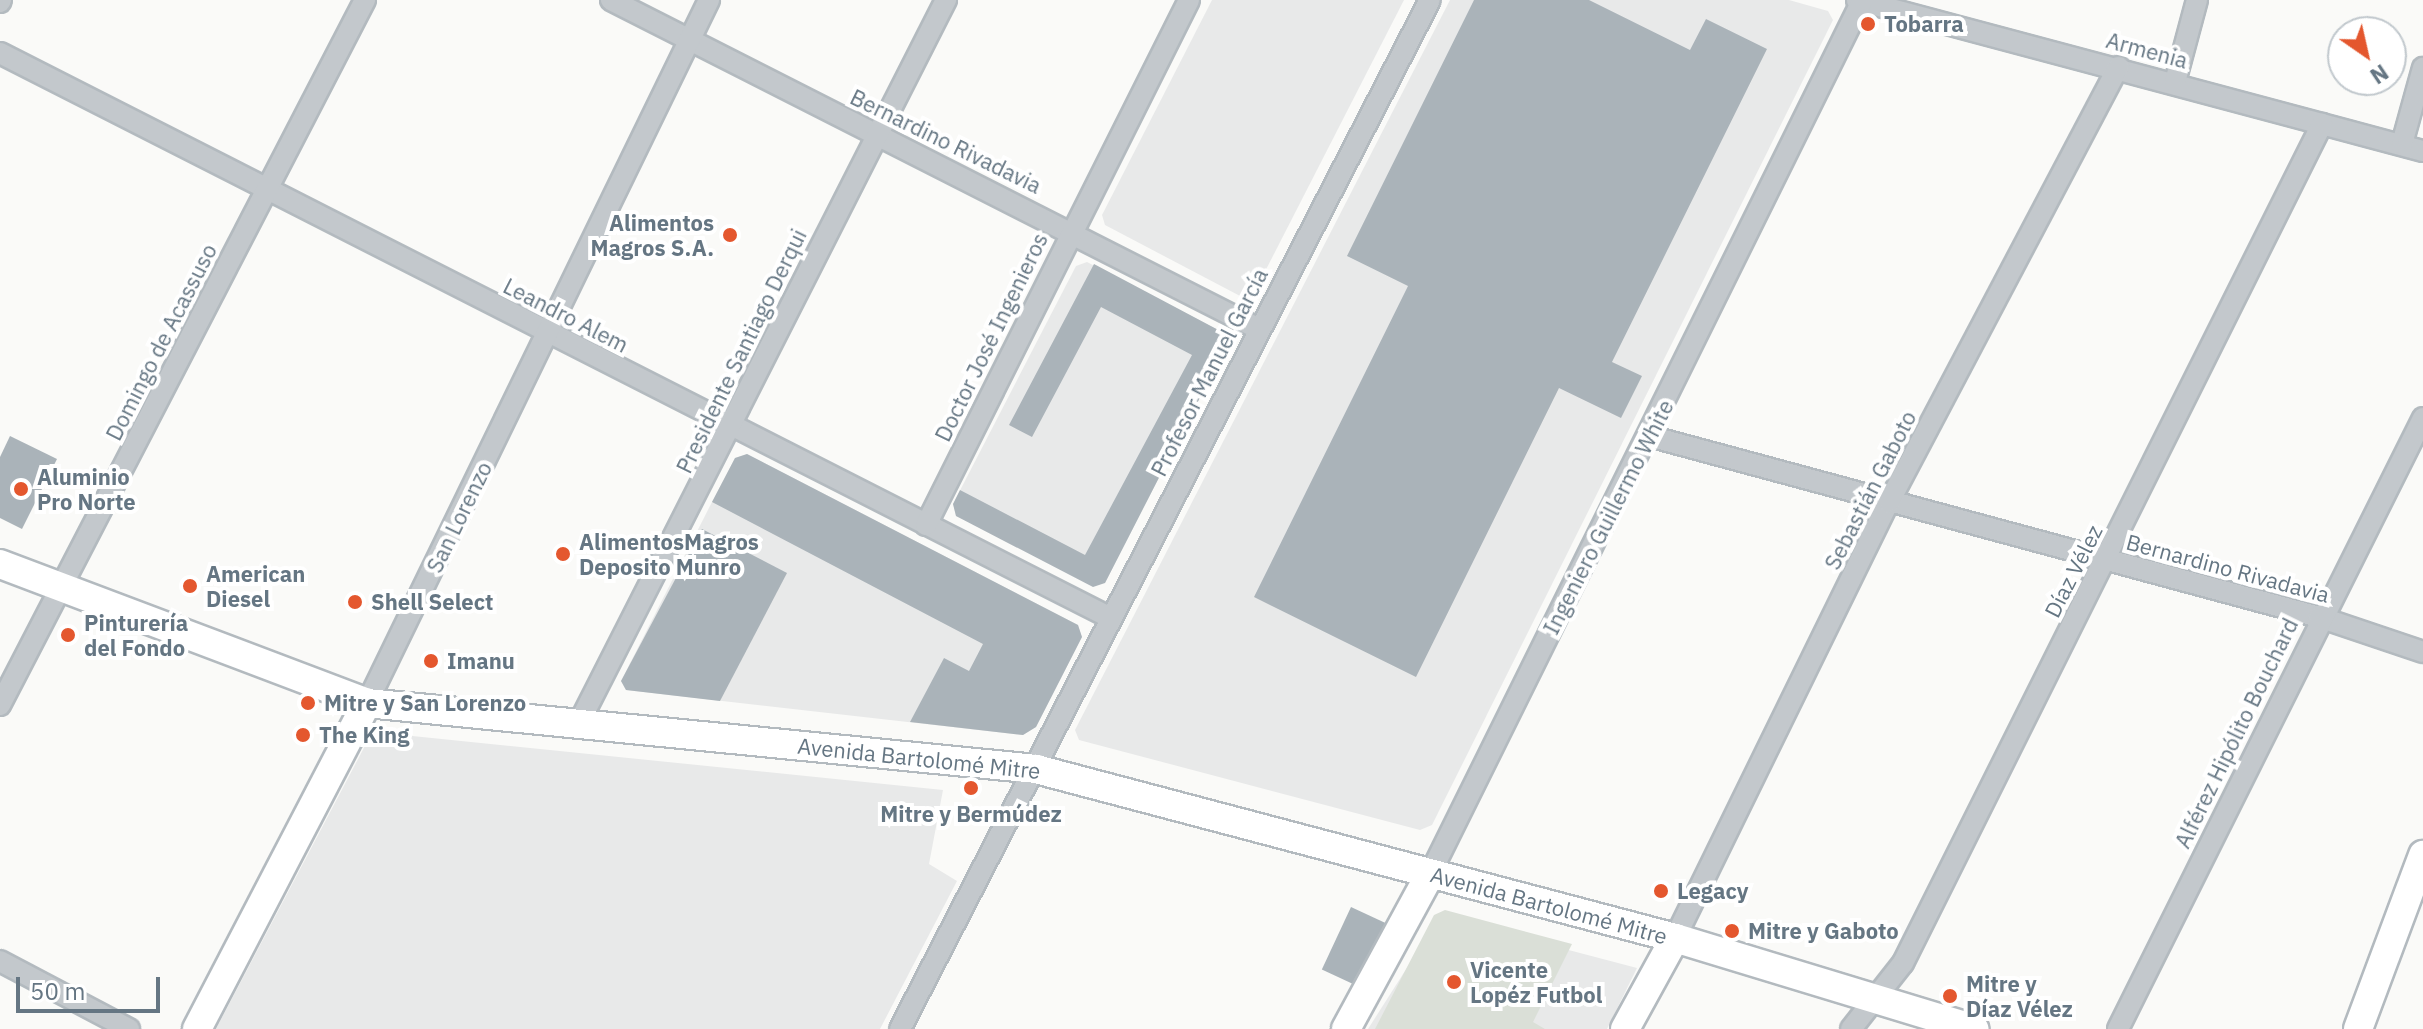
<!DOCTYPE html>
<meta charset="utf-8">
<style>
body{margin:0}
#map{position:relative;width:2423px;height:1029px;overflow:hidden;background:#fafaf8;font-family:"IBM Plex Sans",sans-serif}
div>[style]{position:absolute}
.built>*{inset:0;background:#e8e9e9}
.green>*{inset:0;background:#dadfd7}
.building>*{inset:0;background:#aab3b9;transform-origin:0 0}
.roads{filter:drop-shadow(2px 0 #b3babf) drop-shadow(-2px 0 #b3babf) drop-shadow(0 2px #b3babf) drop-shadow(0 -2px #b3babf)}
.street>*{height:20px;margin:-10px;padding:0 10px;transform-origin:10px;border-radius:10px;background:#c3c8cc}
.secondary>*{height:28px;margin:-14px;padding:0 14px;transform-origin:14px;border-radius:14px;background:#fff}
.dots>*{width:22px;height:22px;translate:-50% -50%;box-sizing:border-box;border:4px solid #fff;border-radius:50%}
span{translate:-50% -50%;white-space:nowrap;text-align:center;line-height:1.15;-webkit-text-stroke:8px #fff;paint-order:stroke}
.poi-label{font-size:22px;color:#657683;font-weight:700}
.left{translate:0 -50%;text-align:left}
.right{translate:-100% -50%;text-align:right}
.street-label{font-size:22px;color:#657683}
.north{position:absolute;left:2327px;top:16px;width:80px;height:80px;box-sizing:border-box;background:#fff;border:2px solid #c1c8cd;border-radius:50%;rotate:146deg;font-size:22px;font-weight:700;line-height:32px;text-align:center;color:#657683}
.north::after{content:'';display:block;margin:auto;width:28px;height:36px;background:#e4572e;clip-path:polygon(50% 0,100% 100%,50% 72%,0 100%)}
.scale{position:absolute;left:16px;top:977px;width:144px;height:36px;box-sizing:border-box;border:4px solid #657683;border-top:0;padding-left:10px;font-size:24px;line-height:28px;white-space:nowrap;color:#657683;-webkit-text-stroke:6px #fff;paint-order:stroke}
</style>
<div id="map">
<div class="built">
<i style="clip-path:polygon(1212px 0,1404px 0,1254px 293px,1242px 297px,1105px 225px,1102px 215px)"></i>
<i style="clip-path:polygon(1450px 0,1789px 0,1828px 11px,1833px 20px,1432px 825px,1420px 830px,1079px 740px,1075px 730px)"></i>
<i style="clip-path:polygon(1087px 262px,1224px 333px,1228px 343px,1105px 583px,956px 516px,953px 504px,1076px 266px)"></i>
<i style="clip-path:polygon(747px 454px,1078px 625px,1082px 637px,1036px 727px,1023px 735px,626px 690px,621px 681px,712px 502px,735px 458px)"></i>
<i style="clip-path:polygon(383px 733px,943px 790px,929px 864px,957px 881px,880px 1029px,216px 1029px,367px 742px)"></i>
<i style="clip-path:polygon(1440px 916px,1637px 968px,1607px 1029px,1368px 1029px)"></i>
</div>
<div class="green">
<i style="clip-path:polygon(1445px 910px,1572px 944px,1533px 1022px,1545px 1029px,1375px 1029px,1434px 915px)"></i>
</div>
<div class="building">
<i style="clip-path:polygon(1474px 0,1589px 0,1690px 50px,1706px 19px,1767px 49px,1612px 362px,1642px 376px,1621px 418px,1559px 388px,1416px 677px,1254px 597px,1408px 286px,1347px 256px)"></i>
<i style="clip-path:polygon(1094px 264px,1224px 333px,1228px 343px,1105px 583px,1093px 587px,956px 516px,953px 504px,960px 490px,1085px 555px,1192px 355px,1101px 307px,1032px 437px,1009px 425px)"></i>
<i style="clip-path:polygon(10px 436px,57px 459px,22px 529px,0 518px,0 457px)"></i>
<i style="clip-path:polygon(747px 454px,1078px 625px,1082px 637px,1036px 727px,1023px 735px,910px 722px,944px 658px,969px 671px,983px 644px,712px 502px,735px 458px)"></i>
<i style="clip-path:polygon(702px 529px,787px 573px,720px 701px,626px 690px,621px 681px)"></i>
<i style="left:1351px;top:907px;width:38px;height:69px;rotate:25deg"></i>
</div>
<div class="roads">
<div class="street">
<i style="left:611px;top:0;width:724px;rotate:26.92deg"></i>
<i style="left:1857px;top:0;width:586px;rotate:14.94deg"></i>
<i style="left:0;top:2px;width:2px;rotate:-63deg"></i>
<i style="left:0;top:53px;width:1246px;rotate:26.96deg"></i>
<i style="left:2175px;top:82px;width:85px;rotate:-75deg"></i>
<i style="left:2402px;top:144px;width:79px;rotate:-74.6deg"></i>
<i style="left:1649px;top:436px;width:694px;rotate:15.12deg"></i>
<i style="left:2319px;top:617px;width:110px;rotate:18.6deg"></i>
<i style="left:926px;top:525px;width:587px;rotate:-63.39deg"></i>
<i style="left:367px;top:703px;width:782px;rotate:-64.06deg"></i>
<i style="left:0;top:705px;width:794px;rotate:-62.63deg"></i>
<i style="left:579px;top:723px;width:811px;rotate:-63.09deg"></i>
<i style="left:1430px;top:874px;width:974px;rotate:-63.67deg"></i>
<i style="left:1675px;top:938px;width:486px;rotate:-63.9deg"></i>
<i style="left:1889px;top:502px;width:492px;rotate:-62.2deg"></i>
<i style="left:0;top:961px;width:146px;rotate:27.8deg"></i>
<i style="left:900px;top:1029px;width:1157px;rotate:-62.75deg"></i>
<i style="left:1851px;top:1029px;width:84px;rotate:-51.8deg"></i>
<i style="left:1903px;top:963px;width:938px;rotate:-63.46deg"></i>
<i style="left:2118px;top:1029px;width:683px;rotate:-63.47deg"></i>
</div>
<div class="secondary">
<i style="left:0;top:564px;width:392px;rotate:20.7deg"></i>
<i style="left:367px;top:703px;width:672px;rotate:5.63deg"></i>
<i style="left:1036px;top:769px;width:661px;rotate:14.81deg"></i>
<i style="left:1675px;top:938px;width:313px;rotate:16.9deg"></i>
<i style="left:197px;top:1029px;width:368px;rotate:-62.5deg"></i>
<i style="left:1346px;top:1029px;width:176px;rotate:-61.5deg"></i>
<i style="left:1625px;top:1029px;width:104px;rotate:-61.2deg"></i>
<i style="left:2358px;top:1029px;width:186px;rotate:-69.5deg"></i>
</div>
</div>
<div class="dots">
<i style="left:1868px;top:24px;background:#e4572e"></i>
<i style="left:730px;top:235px;background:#e4572e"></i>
<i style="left:21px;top:489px;background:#e4572e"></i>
<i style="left:563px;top:554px;background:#e4572e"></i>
<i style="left:190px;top:586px;background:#e4572e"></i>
<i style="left:355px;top:602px;background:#e4572e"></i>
<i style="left:68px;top:635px;background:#e4572e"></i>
<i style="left:431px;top:661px;background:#e4572e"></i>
<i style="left:308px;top:703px;background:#e4572e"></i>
<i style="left:303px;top:735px;background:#e4572e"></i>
<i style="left:971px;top:788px;background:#e4572e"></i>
<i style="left:1661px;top:891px;background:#e4572e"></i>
<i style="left:1732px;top:931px;background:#e4572e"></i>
<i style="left:1454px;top:982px;background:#e4572e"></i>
<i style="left:1950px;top:996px;background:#e4572e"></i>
</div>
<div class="poi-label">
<span class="left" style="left:1884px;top:24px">Tobarra</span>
<span class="right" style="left:714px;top:235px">Alimentos<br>Magros S.A.</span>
<span class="left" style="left:37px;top:489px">Aluminio<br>Pro Norte</span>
<span class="left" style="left:579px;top:554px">AlimentosMagros<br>Deposito Munro</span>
<span class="left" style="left:206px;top:586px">American<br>Diesel</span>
<span class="left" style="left:371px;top:602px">Shell Select</span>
<span class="left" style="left:84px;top:635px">Pinturería<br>del Fondo</span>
<span class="left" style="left:447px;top:661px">Imanu</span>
<span class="left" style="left:324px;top:703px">Mitre y San Lorenzo</span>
<span class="left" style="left:319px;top:735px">The King</span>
<span style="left:971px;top:814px">Mitre y Bermúdez</span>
<span class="left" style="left:1677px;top:891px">Legacy</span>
<span class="left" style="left:1748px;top:931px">Mitre y Gaboto</span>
<span class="left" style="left:1470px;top:982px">Vicente<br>Lopéz Futbol</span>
<span class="left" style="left:1966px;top:996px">Mitre y<br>Díaz Vélez</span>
</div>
<div class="street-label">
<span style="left:2147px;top:50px;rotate:15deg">Armenia</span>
<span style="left:946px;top:141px;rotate:26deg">Bernardino Rivadavia</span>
<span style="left:566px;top:315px;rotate:27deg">Leandro Alem</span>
<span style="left:991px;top:337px;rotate:-64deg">Doctor José Ingenieros</span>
<span style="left:161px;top:342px;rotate:-63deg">Domingo de Acassuso</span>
<span style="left:741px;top:351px;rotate:-64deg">Presidente Santiago Derqui</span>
<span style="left:1209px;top:372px;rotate:-63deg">Profesor Manuel García</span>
<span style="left:1870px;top:490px;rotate:-63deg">Sebastián Gaboto</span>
<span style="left:459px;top:517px;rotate:-64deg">San Lorenzo</span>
<span style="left:1608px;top:517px;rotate:-63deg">Ingeniero Guillermo White</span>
<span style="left:2228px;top:568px;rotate:15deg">Bernardino Rivadavia</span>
<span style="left:2073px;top:571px;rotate:-63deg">Díaz Vélez</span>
<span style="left:2236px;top:733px;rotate:-64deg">Alférez Hipólito Bouchard</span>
<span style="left:919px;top:758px;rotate:6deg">Avenida Bartolomé Mitre</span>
<span style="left:1549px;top:905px;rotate:15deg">Avenida Bartolomé Mitre</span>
</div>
<div class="north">N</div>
<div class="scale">50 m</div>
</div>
